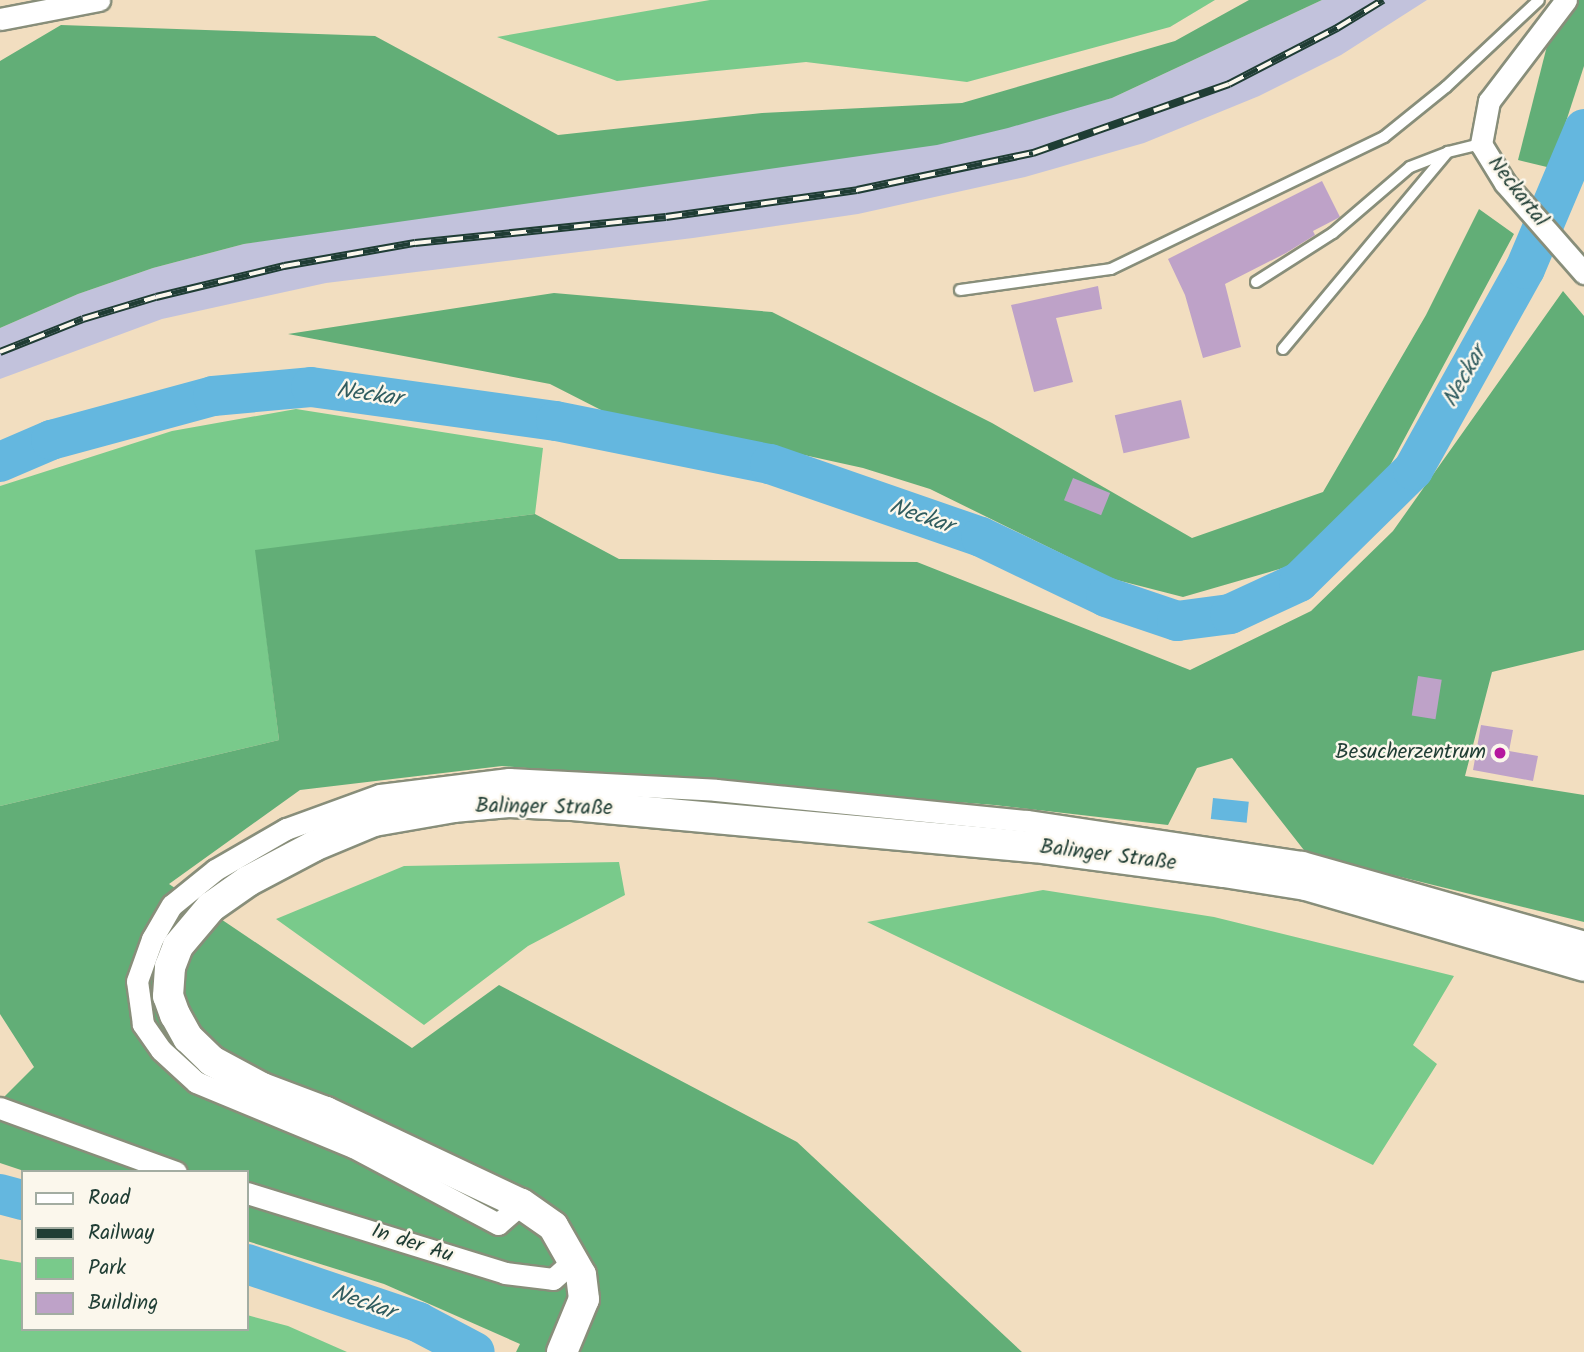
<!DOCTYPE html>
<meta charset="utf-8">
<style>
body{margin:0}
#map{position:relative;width:1584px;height:1352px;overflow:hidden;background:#f2dec0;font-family:Kalam,sans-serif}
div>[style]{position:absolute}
.industrial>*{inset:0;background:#c2c2dc}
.green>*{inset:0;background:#79ca8b}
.forest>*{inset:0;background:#62ae77}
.water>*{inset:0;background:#64b7df;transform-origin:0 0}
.river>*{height:40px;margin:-20px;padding:0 20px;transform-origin:20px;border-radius:20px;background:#64b7df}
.building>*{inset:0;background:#bea2c8;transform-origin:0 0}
.roads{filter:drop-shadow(2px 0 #888e7a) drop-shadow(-2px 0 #888e7a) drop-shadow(0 2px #888e7a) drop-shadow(0 -2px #888e7a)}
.lane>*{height:10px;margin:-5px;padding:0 5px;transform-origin:5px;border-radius:5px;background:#fff}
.street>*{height:21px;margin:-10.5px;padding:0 10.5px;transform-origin:10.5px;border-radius:10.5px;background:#fff}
.secondary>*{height:30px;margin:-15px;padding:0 15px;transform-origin:15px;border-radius:15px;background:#fff}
.rail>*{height:8px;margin-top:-4px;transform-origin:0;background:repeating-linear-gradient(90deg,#fbf7ec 0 16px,#1f3d34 0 32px);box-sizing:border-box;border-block:2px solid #1f3d34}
.dots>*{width:19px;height:19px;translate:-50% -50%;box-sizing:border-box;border:4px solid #fbf7ec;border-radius:50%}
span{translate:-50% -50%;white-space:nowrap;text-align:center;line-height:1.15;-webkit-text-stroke:5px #fbf7ec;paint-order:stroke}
.street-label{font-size:21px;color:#1f3d34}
.poi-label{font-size:21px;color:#1f3d34}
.right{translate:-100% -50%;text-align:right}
.water-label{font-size:23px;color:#305c5f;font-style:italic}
.legend{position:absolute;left:21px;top:1170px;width:228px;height:161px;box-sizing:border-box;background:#fbf7ec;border:2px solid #a3ada2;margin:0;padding:9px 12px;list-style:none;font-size:21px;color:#1f3d34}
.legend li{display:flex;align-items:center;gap:14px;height:35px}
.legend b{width:35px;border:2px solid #a3ada2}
</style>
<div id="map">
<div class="industrial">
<i style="clip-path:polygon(1322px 0,1427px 0,1341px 55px,1259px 96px,1144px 143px,1025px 177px,858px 214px,693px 238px,326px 283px,162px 319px,0 379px,0 328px,78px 294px,153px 268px,244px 244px,318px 231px,937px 144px,1112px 98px)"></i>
</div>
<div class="green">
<i style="clip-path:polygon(710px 0,1215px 0,1170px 27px,967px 82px,806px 62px,617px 81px,497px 37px)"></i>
<i style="clip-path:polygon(296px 409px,543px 448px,535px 514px,256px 551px,279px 740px,0 806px,0 486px,172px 431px)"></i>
<i style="clip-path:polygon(619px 862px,625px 895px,528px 946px,424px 1025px,276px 919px,404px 866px)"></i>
<i style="clip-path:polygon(1043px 890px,1214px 917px,1454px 976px,1413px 1045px,1437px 1064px,1373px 1165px,867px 922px)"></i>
<i style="clip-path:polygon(0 1259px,23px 1263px,23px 1329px,247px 1329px,247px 1315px,288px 1326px,347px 1352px,0 1352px)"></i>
</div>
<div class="forest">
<i style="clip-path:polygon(1249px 0,1322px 0,1112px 98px,1008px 128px,937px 145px,244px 244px,153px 268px,78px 294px,0 328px,0 61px,61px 25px,375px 36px,558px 135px,762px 113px,962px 103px,1175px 41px)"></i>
<i style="clip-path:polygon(1577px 0,1584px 0,1584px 66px,1551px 168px,1518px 160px,1550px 34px)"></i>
<i style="clip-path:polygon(1479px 209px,1514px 234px,1387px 471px,1290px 566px,1183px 597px,1113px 579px,930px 489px,863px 468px,603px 411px,550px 384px,288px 334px,554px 293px,772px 312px,992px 423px,1192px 538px,1323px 492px,1426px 315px)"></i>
<i style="clip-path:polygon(1563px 291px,1584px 316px,1584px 650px,1492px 672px,1465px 776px,1584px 795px,1584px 922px,1307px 854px,1232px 758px,1197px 768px,1168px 825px,994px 805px,502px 766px,300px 790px,169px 884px,412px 1048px,499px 985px,797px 1142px,1022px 1352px,516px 1352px,520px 1344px,384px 1284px,247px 1241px,247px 1172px,27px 1172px,0 1163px,0 1101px,34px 1067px,0 1014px,0 806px,279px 740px,255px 550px,535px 514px,619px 559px,917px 562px,1190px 670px,1311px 611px,1393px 531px)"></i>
</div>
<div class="water">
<i style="left:1213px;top:798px;width:36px;height:21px;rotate:6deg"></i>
</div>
<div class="river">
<i style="left:0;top:462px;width:56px;rotate:-23.3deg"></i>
<i style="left:51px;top:440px;width:168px;rotate:-15.2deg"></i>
<i style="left:213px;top:396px;width:98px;rotate:-5.2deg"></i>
<i style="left:311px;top:387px;width:247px;rotate:7.9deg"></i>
<i style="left:556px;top:421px;width:218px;rotate:11.4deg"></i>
<i style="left:770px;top:464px;width:223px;rotate:19.1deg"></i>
<i style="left:981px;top:537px;width:139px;rotate:25.6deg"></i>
<i style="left:1106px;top:597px;width:75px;rotate:18.7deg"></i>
<i style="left:1177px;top:621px;width:53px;rotate:-7.5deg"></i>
<i style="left:1230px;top:614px;width:76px;rotate:-24.9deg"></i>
<i style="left:1299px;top:582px;width:160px;rotate:-44.5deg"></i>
<i style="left:1413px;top:470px;width:230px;rotate:-60.9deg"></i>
<i style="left:1525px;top:269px;width:152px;rotate:-67.1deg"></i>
<i style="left:0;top:1194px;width:24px;rotate:15deg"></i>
<i style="left:247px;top:1264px;width:181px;rotate:18.7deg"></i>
<i style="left:418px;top:1322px;width:64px;rotate:27.8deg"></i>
</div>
<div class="building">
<i style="clip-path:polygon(1322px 181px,1340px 217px,1313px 231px,1315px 235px,1286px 253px,1225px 284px,1241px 347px,1203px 358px,1185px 295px,1168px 259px)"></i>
<i style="clip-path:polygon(1098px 286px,1102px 309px,1056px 318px,1073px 382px,1034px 392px,1011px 305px)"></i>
<i style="left:1181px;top:400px;width:39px;height:68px;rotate:77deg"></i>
<i style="left:1073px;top:478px;width:40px;height:24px;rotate:22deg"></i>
<i style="left:1418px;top:676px;width:24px;height:40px;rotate:9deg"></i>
<i style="clip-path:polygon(1481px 725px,1513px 730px,1509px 751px,1538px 756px,1533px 781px,1473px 770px)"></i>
</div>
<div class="roads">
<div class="lane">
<i style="left:1256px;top:282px;width:91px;rotate:-32.5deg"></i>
<i style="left:1333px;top:233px;width:101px;rotate:-40.6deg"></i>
<i style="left:1410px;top:167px;width:39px;rotate:-21deg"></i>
<i style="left:960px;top:290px;width:152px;rotate:-7.9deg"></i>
<i style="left:1111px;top:269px;width:303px;rotate:-25.8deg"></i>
<i style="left:1384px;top:137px;width:80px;rotate:-38.9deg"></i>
<i style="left:1446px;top:87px;width:127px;rotate:-43.1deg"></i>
<i style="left:1283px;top:349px;width:257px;rotate:-50.1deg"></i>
<i style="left:1448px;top:152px;width:34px;rotate:-14deg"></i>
</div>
<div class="street">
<i style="left:1566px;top:0;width:127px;rotate:127.3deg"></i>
<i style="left:1489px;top:101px;width:44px;rotate:100.5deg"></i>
<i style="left:1481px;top:144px;width:46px;rotate:58.4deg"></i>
<i style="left:1505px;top:183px;width:120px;rotate:48.7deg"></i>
<i style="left:0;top:19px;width:101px;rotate:-10.9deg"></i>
<i style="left:0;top:1108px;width:187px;rotate:20deg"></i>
<i style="left:247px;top:1193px;width:270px;rotate:17.2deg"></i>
<i style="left:505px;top:1273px;width:48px;rotate:7.1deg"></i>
<i style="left:553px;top:1279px;width:27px;rotate:-42deg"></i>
<i style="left:521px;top:1204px;width:30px;rotate:139deg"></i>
<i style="left:498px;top:1224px;width:164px;rotate:-152deg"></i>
<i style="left:353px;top:1147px;width:170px;rotate:-157.5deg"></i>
<i style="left:196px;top:1082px;width:47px;rotate:-137.6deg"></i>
<i style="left:161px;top:1050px;width:32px;rotate:-125deg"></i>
<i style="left:143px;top:1024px;width:43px;rotate:-97.9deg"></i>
<i style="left:137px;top:981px;width:45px;rotate:-70.3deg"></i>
<i style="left:152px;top:939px;width:39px;rotate:-60deg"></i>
<i style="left:172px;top:905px;width:55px;rotate:-39.1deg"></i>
<i style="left:215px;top:870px;width:82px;rotate:-30deg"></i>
<i style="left:286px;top:829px;width:100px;rotate:-19.9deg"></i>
<i style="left:380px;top:795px;width:130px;rotate:-7.1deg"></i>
<i style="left:509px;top:779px;width:207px;rotate:3deg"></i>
<i style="left:716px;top:790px;width:313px;rotate:5.7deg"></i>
<i style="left:1027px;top:821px;width:278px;rotate:8.5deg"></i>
<i style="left:1302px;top:862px;width:293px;rotate:15.8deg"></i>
</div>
<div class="secondary">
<i style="left:562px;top:1352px;width:57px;rotate:-67.5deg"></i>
<i style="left:584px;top:1299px;width:24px;rotate:-97deg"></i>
<i style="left:581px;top:1275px;width:56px;rotate:-119.7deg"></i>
<i style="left:553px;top:1226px;width:39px;rotate:-145deg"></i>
<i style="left:521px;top:1204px;width:216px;rotate:-154.7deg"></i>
<i style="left:326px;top:1112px;width:68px;rotate:-159.4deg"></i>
<i style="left:262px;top:1088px;width:57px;rotate:-151.6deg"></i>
<i style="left:212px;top:1061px;width:33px;rotate:-136deg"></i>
<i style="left:188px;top:1038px;width:26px;rotate:-119deg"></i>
<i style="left:175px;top:1015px;width:20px;rotate:-110deg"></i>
<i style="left:168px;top:996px;width:29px;rotate:-86deg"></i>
<i style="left:170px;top:967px;width:22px;rotate:-69deg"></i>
<i style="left:178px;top:946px;width:51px;rotate:-49.8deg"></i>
<i style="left:211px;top:907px;width:45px;rotate:-35.1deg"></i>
<i style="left:248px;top:881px;width:75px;rotate:-27.9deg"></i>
<i style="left:314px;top:846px;width:65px;rotate:-22.6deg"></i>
<i style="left:374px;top:821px;width:80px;rotate:-10deg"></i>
<i style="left:453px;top:807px;width:56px;rotate:-5.1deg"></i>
<i style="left:509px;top:802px;width:62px;rotate:2.8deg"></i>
<i style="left:571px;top:805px;width:465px;rotate:5.2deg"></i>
<i style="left:1034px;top:847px;width:192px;rotate:7.5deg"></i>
<i style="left:1224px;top:872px;width:83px;rotate:9deg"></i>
<i style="left:1306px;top:885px;width:290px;rotate:16.2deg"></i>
</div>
</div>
<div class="rail">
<i style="left:0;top:352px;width:89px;rotate:-21.7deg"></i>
<i style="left:83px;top:319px;width:76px;rotate:-16.8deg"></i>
<i style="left:156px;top:297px;width:132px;rotate:-13.6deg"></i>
<i style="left:284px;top:266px;width:133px;rotate:-10deg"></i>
<i style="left:415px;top:243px;width:252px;rotate:-5.9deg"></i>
<i style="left:666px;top:217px;width:193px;rotate:-8deg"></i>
<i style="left:857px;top:190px;width:180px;rotate:-11.9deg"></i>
<i style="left:1033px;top:153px;width:208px;rotate:-19.4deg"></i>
<i style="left:1229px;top:84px;width:122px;rotate:-27.4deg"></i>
<i style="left:1337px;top:28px;width:54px;rotate:-31.3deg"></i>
</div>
<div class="dots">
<i style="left:1500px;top:753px;background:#b5179e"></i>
</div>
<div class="street-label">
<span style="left:1517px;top:192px;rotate:52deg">Neckartal</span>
<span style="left:544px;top:808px;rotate:1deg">Balinger Straße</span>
<span style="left:1108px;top:856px;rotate:7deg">Balinger Straße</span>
<span style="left:412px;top:1244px;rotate:18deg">In der Au</span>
</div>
<div class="poi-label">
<span class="right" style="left:1486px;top:753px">Besucherzentrum</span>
</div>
<div class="water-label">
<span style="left:1465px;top:377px;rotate:-61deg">Neckar</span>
<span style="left:369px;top:395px;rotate:8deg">Neckar</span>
<span style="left:921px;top:517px;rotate:19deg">Neckar</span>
<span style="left:363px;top:1303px;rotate:19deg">Neckar</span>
</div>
<ul class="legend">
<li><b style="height:9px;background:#fff"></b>Road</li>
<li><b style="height:9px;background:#1f3d34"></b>Railway</li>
<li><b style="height:19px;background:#79ca8b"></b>Park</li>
<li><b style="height:19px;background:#bea2c8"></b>Building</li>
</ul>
</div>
